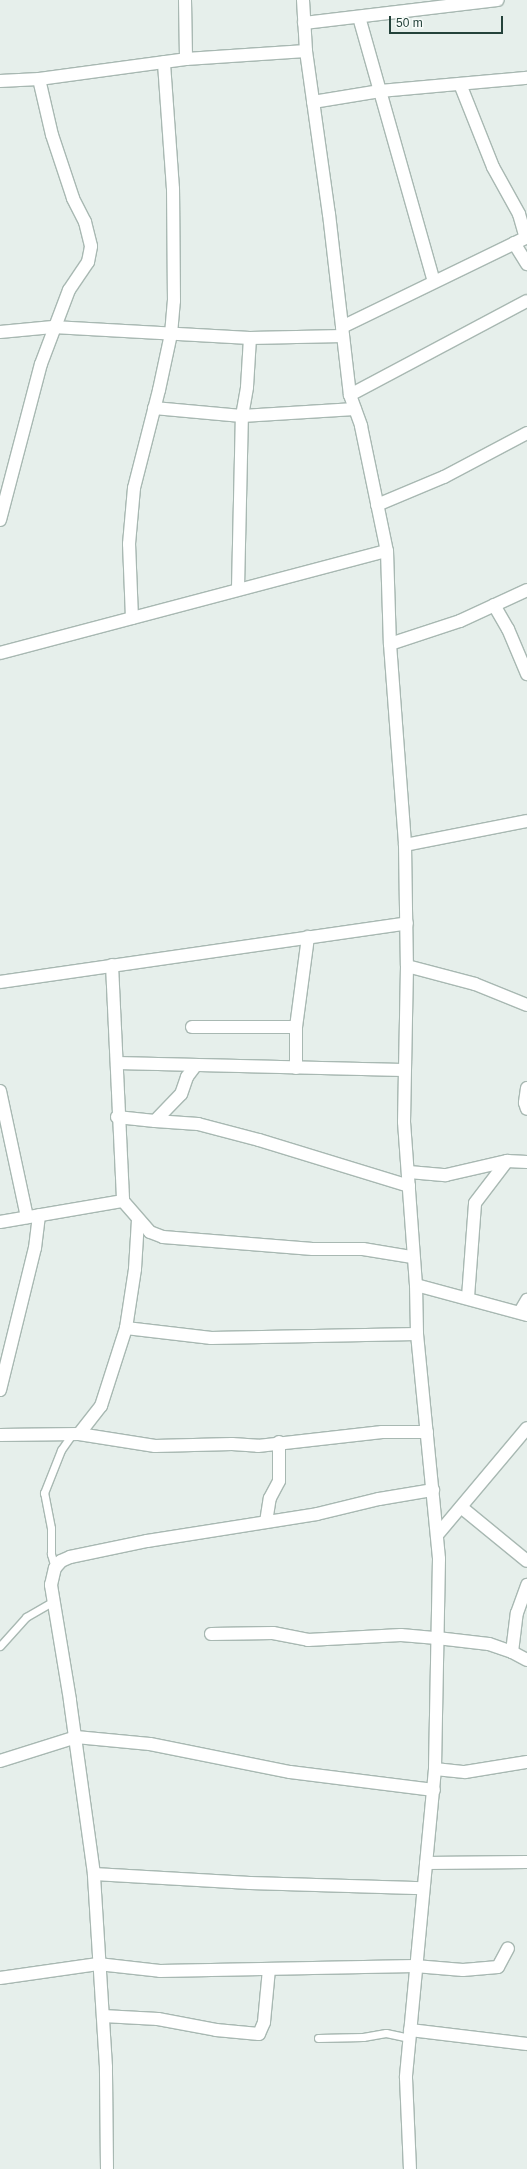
<!DOCTYPE html>
<style>
body{margin:0}
#map{position:relative;width:527px;height:2169px;overflow:hidden;background:#e6efeb;font-family:Helvetica,sans-serif}
div>[style]{position:absolute}
.roads{filter:drop-shadow(1px 0 #a8b8b2) drop-shadow(-1px 0 #a8b8b2) drop-shadow(0 1px #a8b8b2) drop-shadow(0 -1px #a8b8b2)}
.service>*{height:7px;margin:-3.5px;padding:0 3.5px;transform-origin:3.5px;border-radius:3.5px;background:#fff}
.minor>*{height:12px;margin:-6px;padding:0 6px;transform-origin:6px;border-radius:6px;background:#fff}
span{translate:-50% -50%;white-space:nowrap;text-align:center;line-height:1.15;-webkit-text-stroke:4px #f7fbf9;paint-order:stroke}
.scale{position:absolute;left:389px;top:16px;width:114px;height:18px;box-sizing:border-box;border:2px solid #24423a;border-top:0;padding-left:5px;font-size:12px;line-height:14px;white-space:nowrap;color:#24423a;-webkit-text-stroke:3px #f7fbf9;paint-order:stroke}
</style>
<div id="map">
<div class="roads">
<div class="service">
<i style="left:55px;top:1568px;width:15px;rotate:-106deg"></i>
<i style="left:51px;top:1554px;width:26px;rotate:-90deg"></i>
<i style="left:51px;top:1528px;width:36px;rotate:-101deg"></i>
<i style="left:44px;top:1493px;width:46px;rotate:-68.4deg"></i>
<i style="left:61px;top:1450px;width:19px;rotate:-55deg"></i>
<i style="left:0;top:1646px;width:39px;rotate:-48deg"></i>
<i style="left:26px;top:1617px;width:32px;rotate:-30deg"></i>
<i style="left:318px;top:2038px;width:45px;rotate:-1.3deg"></i>
<i style="left:363px;top:2037px;width:23px;rotate:-10deg"></i>
<i style="left:386px;top:2033px;width:24px;rotate:12deg"></i>
</div>
<div class="minor">
<i style="left:185px;top:0;width:59px;rotate:89deg"></i>
<i style="left:303px;top:0;width:51px;rotate:86.6deg"></i>
<i style="left:306px;top:51px;width:165px;rotate:82deg"></i>
<i style="left:329px;top:214px;width:182px;rotate:83.4deg"></i>
<i style="left:350px;top:395px;width:33px;rotate:70deg"></i>
<i style="left:361px;top:426px;width:128px;rotate:78.3deg"></i>
<i style="left:387px;top:551px;width:93px;rotate:88.2deg"></i>
<i style="left:390px;top:644px;width:202px;rotate:85.7deg"></i>
<i style="left:405px;top:845px;width:121px;rotate:89.1deg"></i>
<i style="left:407px;top:966px;width:156px;rotate:91.1deg"></i>
<i style="left:404px;top:1122px;width:163px;rotate:85.8deg"></i>
<i style="left:416px;top:1285px;width:49px;rotate:88.8deg"></i>
<i style="left:417px;top:1334px;width:226px;rotate:84.4deg"></i>
<i style="left:439px;top:1559px;width:210px;rotate:91.1deg"></i>
<i style="left:435px;top:1769px;width:310px;rotate:95.4deg"></i>
<i style="left:406px;top:2078px;width:91px;rotate:87.5deg"></i>
<i style="left:359px;top:17px;width:77px;rotate:74.2deg"></i>
<i style="left:380px;top:91px;width:148px;rotate:-5.1deg"></i>
<i style="left:304px;top:23px;width:195px;rotate:-6.8deg"></i>
<i style="left:0;top:81px;width:39px;rotate:-3deg"></i>
<i style="left:39px;top:79px;width:148px;rotate:-7.7deg"></i>
<i style="left:186px;top:59px;width:120px;rotate:-3.8deg"></i>
<i style="left:460px;top:84px;width:89px;rotate:68.3deg"></i>
<i style="left:493px;top:167px;width:54px;rotate:61deg"></i>
<i style="left:519px;top:214px;width:25px;rotate:74deg"></i>
<i style="left:313px;top:102px;width:68px;rotate:-9.3deg"></i>
<i style="left:380px;top:91px;width:198px;rotate:74.2deg"></i>
<i style="left:514px;top:243px;width:25px;rotate:58deg"></i>
<i style="left:342px;top:327px;width:206px;rotate:-25.9deg"></i>
<i style="left:0;top:332px;width:53px;rotate:-5.4deg"></i>
<i style="left:53px;top:327px;width:197px;rotate:3.2deg"></i>
<i style="left:250px;top:338px;width:93px;rotate:-1.2deg"></i>
<i style="left:350px;top:395px;width:200px;rotate:-28deg"></i>
<i style="left:154px;top:408px;width:88px;rotate:5.2deg"></i>
<i style="left:242px;top:416px;width:113px;rotate:-3.5deg"></i>
<i style="left:377px;top:505px;width:73px;rotate:-22.7deg"></i>
<i style="left:444px;top:477px;width:94px;rotate:-27.9deg"></i>
<i style="left:0;top:520px;width:161px;rotate:-75.3deg"></i>
<i style="left:41px;top:364px;width:79px;rotate:-69.3deg"></i>
<i style="left:69px;top:290px;width:34px;rotate:-56deg"></i>
<i style="left:88px;top:262px;width:16px;rotate:-79deg"></i>
<i style="left:91px;top:246px;width:25px;rotate:-104deg"></i>
<i style="left:85px;top:222px;width:27px;rotate:-117deg"></i>
<i style="left:73px;top:198px;width:66px;rotate:-108.4deg"></i>
<i style="left:52px;top:135px;width:57px;rotate:-103.1deg"></i>
<i style="left:238px;top:588px;width:172px;rotate:-88.7deg"></i>
<i style="left:242px;top:416px;width:29px;rotate:-80deg"></i>
<i style="left:247px;top:387px;width:49px;rotate:-86.5deg"></i>
<i style="left:494px;top:605px;width:28px;rotate:60deg"></i>
<i style="left:508px;top:629px;width:49px;rotate:67.1deg"></i>
<i style="left:132px;top:618px;width:74px;rotate:-92.3deg"></i>
<i style="left:129px;top:544px;width:56px;rotate:-84.9deg"></i>
<i style="left:134px;top:488px;width:101px;rotate:-75.7deg"></i>
<i style="left:159px;top:390px;width:57px;rotate:-77.9deg"></i>
<i style="left:171px;top:334px;width:33px;rotate:-85deg"></i>
<i style="left:174px;top:301px;width:112px;rotate:-90.5deg"></i>
<i style="left:173px;top:189px;width:127px;rotate:-94.1deg"></i>
<i style="left:390px;top:644px;width:74px;rotate:-18.2deg"></i>
<i style="left:460px;top:621px;width:74px;rotate:-24.8deg"></i>
<i style="left:0;top:653px;width:400px;rotate:-14.8deg"></i>
<i style="left:405px;top:845px;width:124px;rotate:-11.1deg"></i>
<i style="left:112px;top:965px;width:236px;rotate:87.3deg"></i>
<i style="left:407px;top:966px;width:70px;rotate:14.8deg"></i>
<i style="left:475px;top:984px;width:56px;rotate:22deg"></i>
<i style="left:0;top:982px;width:411px;rotate:-8.2deg"></i>
<i style="left:192px;top:1027px;width:104px"></i>
<i style="left:117px;top:1063px;width:286px;rotate:1.4deg"></i>
<i style="left:196px;top:1065px;width:15px;rotate:127deg"></i>
<i style="left:187px;top:1077px;width:18px;rotate:109deg"></i>
<i style="left:181px;top:1094px;width:37px;rotate:134deg"></i>
<i style="left:155px;top:1121px;width:43px;rotate:4deg"></i>
<i style="left:198px;top:1124px;width:63px;rotate:14.7deg"></i>
<i style="left:259px;top:1140px;width:157px;rotate:17deg"></i>
<i style="left:296px;top:1068px;width:41px;rotate:-90deg"></i>
<i style="left:296px;top:1027px;width:91px;rotate:-82.4deg"></i>
<i style="left:527px;top:1088px;width:15px;rotate:98deg"></i>
<i style="left:525px;top:1103px;width:6px;rotate:72deg"></i>
<i style="left:0;top:1091px;width:129px;rotate:77.9deg"></i>
<i style="left:117px;top:1117px;width:38px;rotate:6deg"></i>
<i style="left:409px;top:1172px;width:37px;rotate:5deg"></i>
<i style="left:446px;top:1175px;width:63px;rotate:-12.9deg"></i>
<i style="left:507px;top:1161px;width:20px;rotate:3deg"></i>
<i style="left:0;top:1222px;width:125px;rotate:-9.7deg"></i>
<i style="left:123px;top:1201px;width:41px;rotate:48.9deg"></i>
<i style="left:150px;top:1232px;width:14px;rotate:21deg"></i>
<i style="left:163px;top:1237px;width:150px;rotate:4.6deg"></i>
<i style="left:313px;top:1249px;width:50px"></i>
<i style="left:363px;top:1249px;width:50px;rotate:9.3deg"></i>
<i style="left:416px;top:1285px;width:115px;rotate:15.1deg"></i>
<i style="left:468px;top:1297px;width:94px;rotate:-85.7deg"></i>
<i style="left:475px;top:1203px;width:53px;rotate:-52.7deg"></i>
<i style="left:520px;top:1312px;width:14px;rotate:-60deg"></i>
<i style="left:126px;top:1328px;width:86px;rotate:6.7deg"></i>
<i style="left:211px;top:1338px;width:206px;rotate:-1.1deg"></i>
<i style="left:0;top:1390px;width:146px;rotate:-76.2deg"></i>
<i style="left:35px;top:1248px;width:33px;rotate:-83deg"></i>
<i style="left:79px;top:1434px;width:36px;rotate:-52deg"></i>
<i style="left:101px;top:1406px;width:82px;rotate:-72.2deg"></i>
<i style="left:126px;top:1328px;width:60px;rotate:-81.3deg"></i>
<i style="left:135px;top:1269px;width:49px;rotate:-86.5deg"></i>
<i style="left:0;top:1435px;width:79px;rotate:-0.7deg"></i>
<i style="left:79px;top:1434px;width:77px;rotate:9deg"></i>
<i style="left:155px;top:1446px;width:77px;rotate:-1.5deg"></i>
<i style="left:232px;top:1444px;width:26px;rotate:4deg"></i>
<i style="left:258px;top:1446px;width:125px;rotate:-6.4deg"></i>
<i style="left:382px;top:1432px;width:45px"></i>
<i style="left:461px;top:1507px;width:85px;rotate:39.3deg"></i>
<i style="left:266px;top:1522px;width:24px;rotate:-81deg"></i>
<i style="left:270px;top:1498px;width:19px;rotate:-62deg"></i>
<i style="left:279px;top:1481px;width:39px;rotate:-90deg"></i>
<i style="left:438px;top:1534px;width:138px;rotate:-50deg"></i>
<i style="left:211px;top:1634px;width:62px;rotate:-0.9deg"></i>
<i style="left:273px;top:1633px;width:36px;rotate:11deg"></i>
<i style="left:308px;top:1640px;width:93px;rotate:-3.1deg"></i>
<i style="left:401px;top:1635px;width:36px;rotate:5deg"></i>
<i style="left:437px;top:1638px;width:52px;rotate:6.6deg"></i>
<i style="left:489px;top:1644px;width:24px;rotate:19deg"></i>
<i style="left:512px;top:1652px;width:17px;rotate:28deg"></i>
<i style="left:512px;top:1652px;width:39px;rotate:-83deg"></i>
<i style="left:517px;top:1613px;width:30px;rotate:-70deg"></i>
<i style="left:0;top:1761px;width:80px;rotate:-17.5deg"></i>
<i style="left:76px;top:1737px;width:74px;rotate:5.4deg"></i>
<i style="left:150px;top:1744px;width:143px;rotate:11.3deg"></i>
<i style="left:290px;top:1772px;width:145px;rotate:7.1deg"></i>
<i style="left:435px;top:1769px;width:30px;rotate:6deg"></i>
<i style="left:465px;top:1772px;width:63px;rotate:-9.2deg"></i>
<i style="left:426px;top:1863px;width:101px;rotate:-0.6deg"></i>
<i style="left:94px;top:1874px;width:156px;rotate:3.3deg"></i>
<i style="left:250px;top:1883px;width:173px;rotate:1.7deg"></i>
<i style="left:0;top:1978px;width:99px;rotate:-8.1deg"></i>
<i style="left:98px;top:1964px;width:62px;rotate:6.4deg"></i>
<i style="left:160px;top:1971px;width:255px;rotate:-1.1deg"></i>
<i style="left:415px;top:1966px;width:48px;rotate:4.8deg"></i>
<i style="left:463px;top:1970px;width:35px;rotate:-5deg"></i>
<i style="left:498px;top:1967px;width:21px;rotate:-62deg"></i>
<i style="left:103px;top:2016px;width:55px;rotate:3.1deg"></i>
<i style="left:158px;top:2019px;width:59px;rotate:10.7deg"></i>
<i style="left:216px;top:2030px;width:43px;rotate:5.3deg"></i>
<i style="left:259px;top:2034px;width:13px;rotate:-67deg"></i>
<i style="left:264px;top:2022px;width:53px;rotate:-84.6deg"></i>
<i style="left:410px;top:2030px;width:118px;rotate:6.8deg"></i>
<i style="left:107px;top:2169px;width:102px;rotate:-90.6deg"></i>
<i style="left:106px;top:2067px;width:193px;rotate:-93.6deg"></i>
<i style="left:94px;top:1874px;width:176px;rotate:-97.9deg"></i>
<i style="left:70px;top:1700px;width:117px;rotate:-99.4deg"></i>
<i style="left:51px;top:1585px;width:17px;rotate:-77deg"></i>
<i style="left:55px;top:1568px;width:9px;rotate:-49deg"></i>
<i style="left:61px;top:1561px;width:10px;rotate:-24deg"></i>
<i style="left:70px;top:1557px;width:79px;rotate:-11.7deg"></i>
<i style="left:147px;top:1541px;width:172px;rotate:-9deg"></i>
<i style="left:317px;top:1514px;width:64px;rotate:-13.6deg"></i>
<i style="left:379px;top:1499px;width:55px;rotate:-9.5deg"></i>
</div>
</div>
<div class="scale">50 m</div>
</div>
